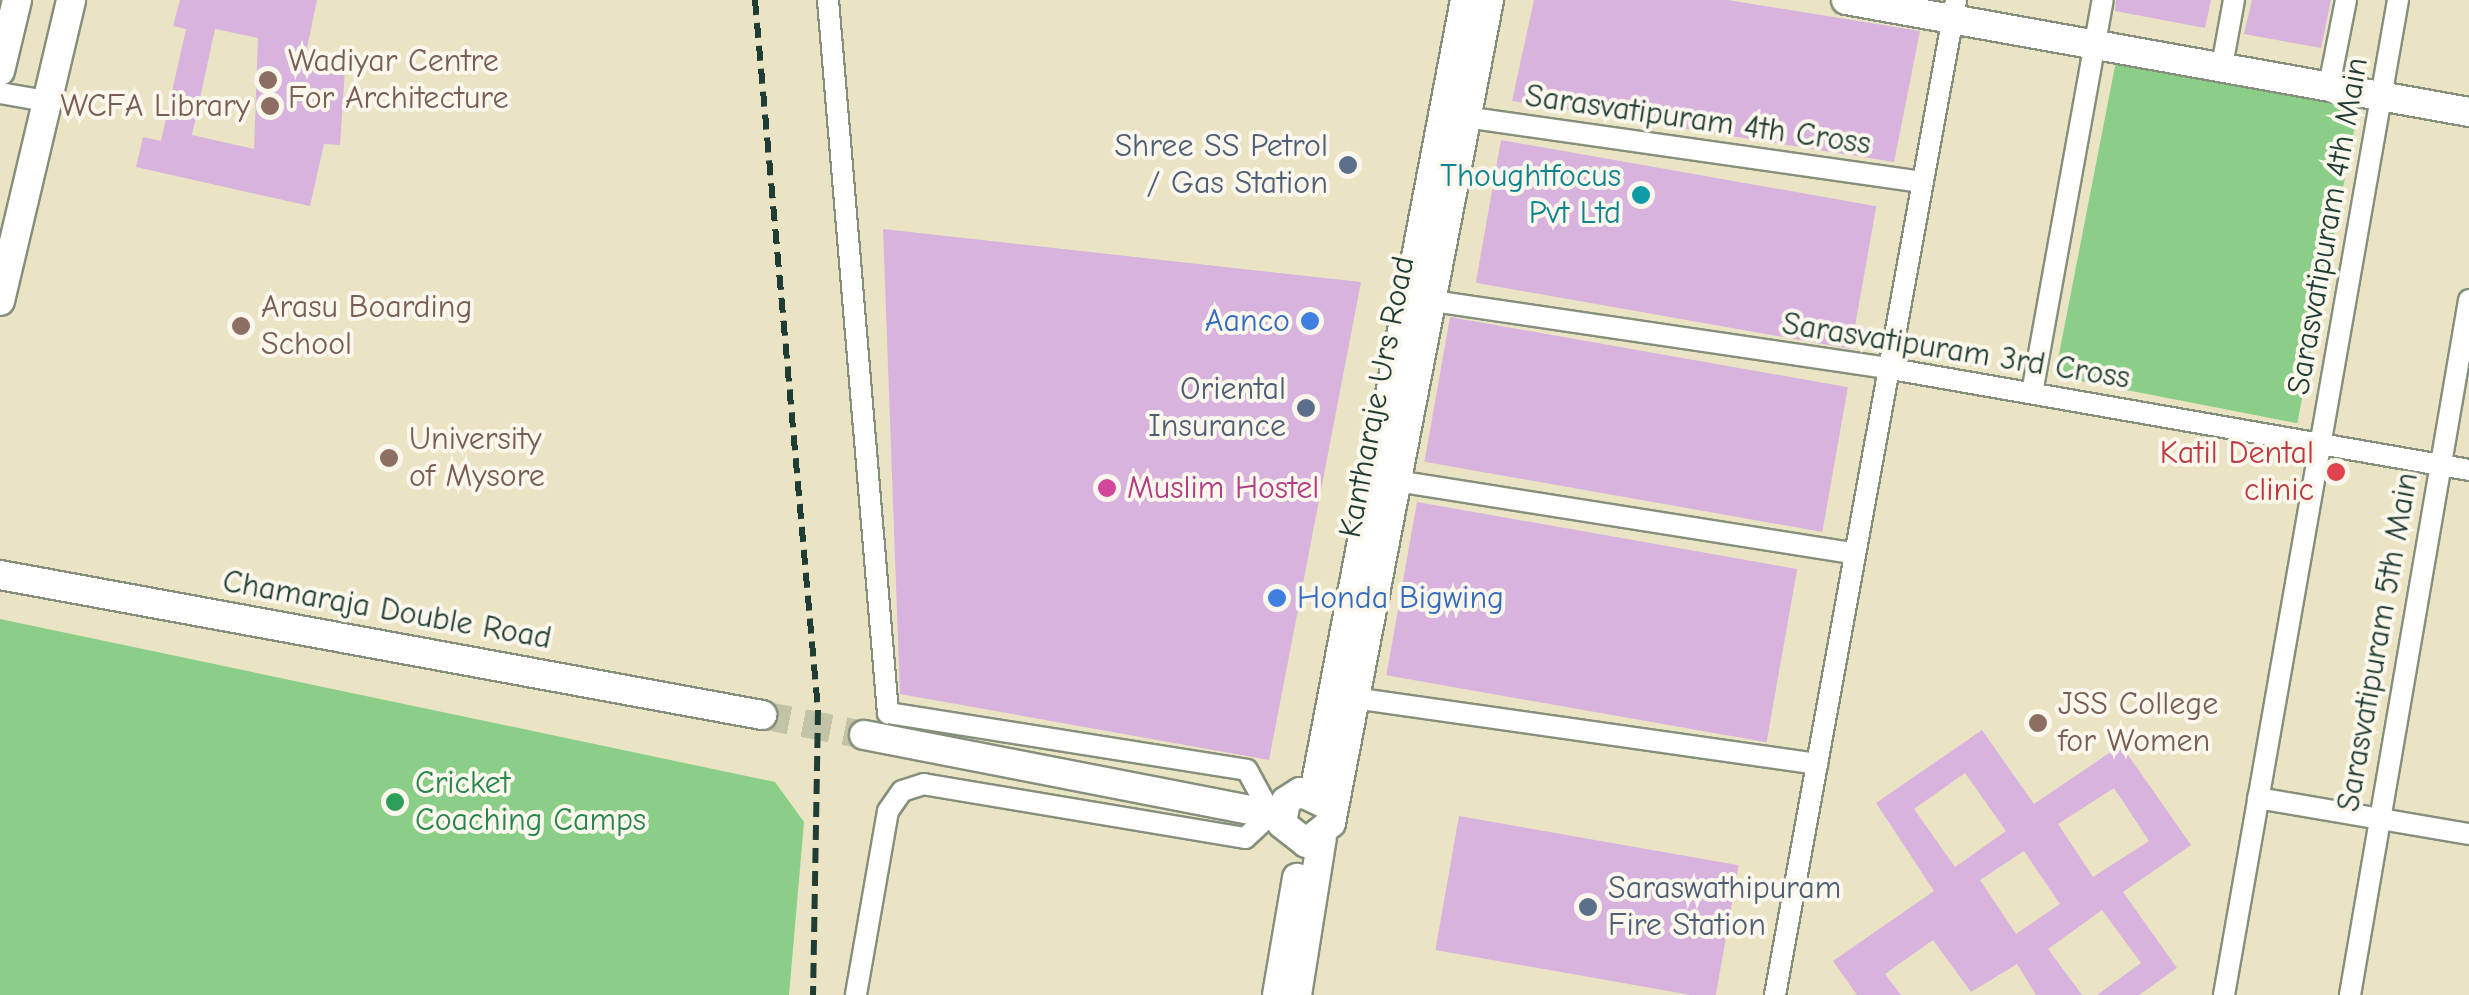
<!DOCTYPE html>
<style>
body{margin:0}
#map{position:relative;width:2469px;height:995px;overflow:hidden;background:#ebe4c4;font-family:"Comic Neue",sans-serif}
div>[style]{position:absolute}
.green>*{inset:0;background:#8bce87;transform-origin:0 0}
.building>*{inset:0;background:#d7b3de;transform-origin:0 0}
.secondary-tunnel>*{height:28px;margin-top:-14px;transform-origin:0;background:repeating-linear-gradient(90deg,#c2c3a7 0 28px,transparent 0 42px)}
.roads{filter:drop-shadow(2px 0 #85907c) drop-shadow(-2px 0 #85907c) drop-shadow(0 2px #85907c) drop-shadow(0 -2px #85907c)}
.street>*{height:20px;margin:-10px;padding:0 10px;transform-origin:10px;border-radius:10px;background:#fff}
.secondary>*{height:28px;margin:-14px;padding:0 14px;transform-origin:14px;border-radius:14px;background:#fff}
.rail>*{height:6px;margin-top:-3px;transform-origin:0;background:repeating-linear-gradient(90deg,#1f3d34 0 15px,transparent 0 23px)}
.dots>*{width:28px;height:28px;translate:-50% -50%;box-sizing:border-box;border:5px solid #fbf7ec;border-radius:50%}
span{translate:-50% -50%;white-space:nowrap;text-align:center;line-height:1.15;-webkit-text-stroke:8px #fbf7ec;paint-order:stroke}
.education-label{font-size:32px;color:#785e54}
.left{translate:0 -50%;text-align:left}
.right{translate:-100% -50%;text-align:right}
.street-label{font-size:32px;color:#1f3d34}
.service-label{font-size:32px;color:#4e5e75}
.culture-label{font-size:32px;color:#0d838f}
.shop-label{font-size:32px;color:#366cbe}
.health-label{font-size:32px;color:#be3a42}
.hotel-label{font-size:32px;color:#b23c85}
.leisure-label{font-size:32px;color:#27864d}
</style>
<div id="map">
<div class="green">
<i style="left:2116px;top:61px;width:247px;height:321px;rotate:11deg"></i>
<i style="clip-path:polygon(0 619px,775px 782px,804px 822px,789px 995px,0 995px)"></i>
</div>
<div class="building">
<i style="clip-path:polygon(evenodd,180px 0,317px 0,303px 67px,345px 69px,340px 145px,324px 144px,310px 206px,136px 167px,143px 137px,161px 141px,186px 29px,173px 26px,180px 0,215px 29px,258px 38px,254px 149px,192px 135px,215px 29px)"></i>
<i style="clip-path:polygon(1534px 0,1728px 0,1920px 31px,1894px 162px,1512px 101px)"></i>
<i style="clip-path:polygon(2116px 0,2211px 0,2205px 28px,2115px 11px)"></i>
<i style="clip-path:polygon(2252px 0,2331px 0,2321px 48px,2244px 34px)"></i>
<i style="left:1501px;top:140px;width:381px;height:145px;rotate:10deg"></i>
<i style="clip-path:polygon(883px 229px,1361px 282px,1269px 760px,900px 694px)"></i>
<i style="left:1450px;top:317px;width:404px;height:147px;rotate:10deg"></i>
<i style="left:1417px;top:502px;width:386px;height:176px;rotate:10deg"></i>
<i style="clip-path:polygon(evenodd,1982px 730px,2034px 804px,2121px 745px,2191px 845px,2123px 892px,2177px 968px,2139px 995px,2097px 995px,2141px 963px,2102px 910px,2048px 949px,2082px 995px,2036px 995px,2017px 964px,1971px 992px,1933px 940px,1885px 974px,1901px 995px,1857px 995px,1833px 961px,1934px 891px,1876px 803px,1982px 730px,1965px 773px,2006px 831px,1955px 867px,1914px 809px,1965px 773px,1982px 730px,2114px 788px,2149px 841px,2093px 877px,2058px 824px,2114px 788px,1982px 730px,2024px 851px,2060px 904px,2016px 934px,1980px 880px,2024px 851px)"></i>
<i style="left:1459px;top:816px;width:284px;height:136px;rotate:10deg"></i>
</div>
<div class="secondary-tunnel">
<i style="left:762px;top:715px;width:104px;rotate:11.1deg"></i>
</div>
<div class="roads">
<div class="street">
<i style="left:828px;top:0;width:716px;rotate:85.19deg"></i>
<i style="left:888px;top:713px;width:363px;rotate:9deg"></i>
<i style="left:1247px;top:770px;width:50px;rotate:61.4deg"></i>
<i style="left:1271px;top:814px;width:35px;rotate:137deg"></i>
<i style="left:1245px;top:838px;width:326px;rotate:-170.5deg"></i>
<i style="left:924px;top:784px;width:23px;rotate:162deg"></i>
<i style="left:902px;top:791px;width:24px;rotate:125deg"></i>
<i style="left:888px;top:811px;width:187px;rotate:99.9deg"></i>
<i style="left:2222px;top:66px;width:67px;rotate:-79.7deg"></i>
<i style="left:2329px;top:86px;width:88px;rotate:-78.8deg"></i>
<i style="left:0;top:93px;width:47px;rotate:9.9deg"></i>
<i style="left:1465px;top:117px;width:462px;rotate:8.1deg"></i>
<i style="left:1420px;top:299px;width:471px;rotate:8.4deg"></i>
<i style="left:1886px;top:368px;width:592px;rotate:9.92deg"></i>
<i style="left:2032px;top:393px;width:399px;rotate:-79.8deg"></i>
<i style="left:1396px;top:481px;width:463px;rotate:9deg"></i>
<i style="left:1354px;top:698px;width:468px;rotate:8.1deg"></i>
<i style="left:2258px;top:798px;width:214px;rotate:9.7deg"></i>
<i style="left:1775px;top:995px;width:1011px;rotate:-79.69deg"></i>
<i style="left:2224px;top:995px;width:1010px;rotate:-80.08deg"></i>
<i style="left:2350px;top:995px;width:705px;rotate:-80.28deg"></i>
</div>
<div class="secondary">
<i style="left:1846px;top:0;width:633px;rotate:10.19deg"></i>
<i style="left:0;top:71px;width:73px;rotate:-76.5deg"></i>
<i style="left:0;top:301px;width:309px;rotate:-76.7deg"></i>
<i style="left:0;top:575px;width:775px;rotate:10.41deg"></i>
<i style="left:864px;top:735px;width:425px;rotate:11deg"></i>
<i style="left:1314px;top:793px;width:807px;rotate:-79.22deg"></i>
<i style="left:1330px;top:806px;width:33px;rotate:-155deg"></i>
<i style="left:1300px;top:792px;width:17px;rotate:147deg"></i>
<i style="left:1286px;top:801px;width:23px;rotate:100deg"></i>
<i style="left:1282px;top:824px;width:31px;rotate:38deg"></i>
<i style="left:1306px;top:843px;width:32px;rotate:-39deg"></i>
<i style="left:1331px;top:823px;width:838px;rotate:-79.13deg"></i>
<i style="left:1277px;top:995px;width:119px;rotate:-80.3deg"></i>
<i style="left:1297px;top:995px;width:159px;rotate:-81deg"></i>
</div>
</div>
<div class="rail">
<i style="left:755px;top:0;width:713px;rotate:84.93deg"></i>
<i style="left:818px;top:710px;width:285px;rotate:91deg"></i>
</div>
<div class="dots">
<i style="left:268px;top:80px;background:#8d6e63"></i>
<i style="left:270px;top:106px;background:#8d6e63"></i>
<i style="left:1348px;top:165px;background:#5c6f8a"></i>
<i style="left:1641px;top:195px;background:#0f9aa8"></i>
<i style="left:1310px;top:321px;background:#3f7fe0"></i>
<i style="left:241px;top:326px;background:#8d6e63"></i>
<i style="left:1306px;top:408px;background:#5c6f8a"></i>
<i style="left:389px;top:458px;background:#8d6e63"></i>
<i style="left:2336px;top:472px;background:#e0444e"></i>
<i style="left:1107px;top:488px;background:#d1479c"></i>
<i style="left:1277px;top:598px;background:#3f7fe0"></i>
<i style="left:2038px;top:723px;background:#8d6e63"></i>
<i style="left:395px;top:802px;background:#2e9e5b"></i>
<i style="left:1588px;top:907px;background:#5c6f8a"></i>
</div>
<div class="education-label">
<span class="left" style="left:288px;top:80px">Wadiyar Centre<br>For Architecture</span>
<span class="right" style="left:250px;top:106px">WCFA Library</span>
<span class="left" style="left:261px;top:326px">Arasu Boarding<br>School</span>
<span class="left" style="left:409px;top:458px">University<br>of Mysore</span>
<span class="left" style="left:2058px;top:723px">JSS College<br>for Women</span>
</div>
<div class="street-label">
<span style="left:1698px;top:120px;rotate:8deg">Sarasvatipuram 4th Cross</span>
<span style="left:2328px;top:226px;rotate:-80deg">Sarasvatipuram 4th Main</span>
<span style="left:1956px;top:351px;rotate:9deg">Sarasvatipuram 3rd Cross</span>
<span style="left:1377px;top:397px;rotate:-79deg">Kantharaje Urs Road</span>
<span style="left:387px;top:610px;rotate:10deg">Chamaraja Double Road</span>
<span style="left:2378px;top:642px;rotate:-80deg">Sarasvatipuram 5th Main</span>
</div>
<div class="service-label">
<span class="right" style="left:1328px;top:165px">Shree SS Petrol<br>/ Gas Station</span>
<span class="right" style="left:1286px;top:408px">Oriental<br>Insurance</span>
<span class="left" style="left:1608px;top:907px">Saraswathipuram<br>Fire Station</span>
</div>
<div class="culture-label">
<span class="right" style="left:1621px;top:195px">Thoughtfocus<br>Pvt Ltd</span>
</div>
<div class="shop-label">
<span class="right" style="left:1290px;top:321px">Aanco</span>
<span class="left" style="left:1297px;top:598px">Honda Bigwing</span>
</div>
<div class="health-label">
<span class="right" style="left:2314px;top:472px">Katil Dental<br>clinic</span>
</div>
<div class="hotel-label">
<span class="left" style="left:1127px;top:488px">Muslim Hostel</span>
</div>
<div class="leisure-label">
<span class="left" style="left:415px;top:802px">Cricket<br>Coaching Camps</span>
</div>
</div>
